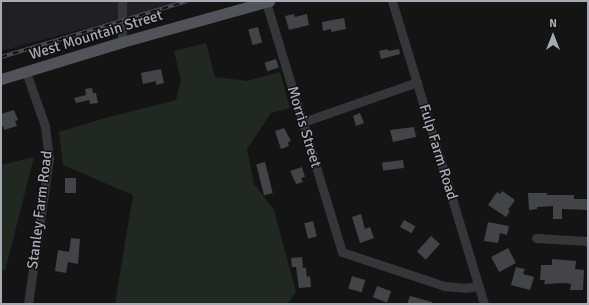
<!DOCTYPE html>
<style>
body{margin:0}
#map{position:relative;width:589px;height:305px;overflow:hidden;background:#141415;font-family:Signika,sans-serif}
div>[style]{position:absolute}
.built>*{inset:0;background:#202022}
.green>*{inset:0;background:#202821}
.building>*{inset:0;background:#434448;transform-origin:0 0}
.minor>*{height:9px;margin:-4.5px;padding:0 4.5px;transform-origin:4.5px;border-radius:4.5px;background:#35363a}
.major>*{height:11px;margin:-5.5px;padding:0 5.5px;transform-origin:5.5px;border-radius:5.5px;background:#515359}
.rail>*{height:3.5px;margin-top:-1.75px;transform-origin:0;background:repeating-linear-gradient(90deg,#0f0f10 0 6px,#4c4e53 0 12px);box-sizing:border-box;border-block:1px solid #4c4e53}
span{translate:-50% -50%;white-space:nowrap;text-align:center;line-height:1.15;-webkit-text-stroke:3px #0f0f10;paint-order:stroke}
.street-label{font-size:15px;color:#a6abb5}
.frame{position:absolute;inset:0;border:2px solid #a6abb5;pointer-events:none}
.north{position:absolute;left:533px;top:16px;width:40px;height:40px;-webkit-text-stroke:3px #0f0f10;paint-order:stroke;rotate:0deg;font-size:11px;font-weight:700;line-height:16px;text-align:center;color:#a6abb5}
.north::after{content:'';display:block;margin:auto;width:14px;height:18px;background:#a6abb5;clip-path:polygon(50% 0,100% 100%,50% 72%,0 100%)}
</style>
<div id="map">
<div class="built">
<i style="clip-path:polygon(1px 1px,189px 1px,1px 51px)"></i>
</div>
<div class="green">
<i style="clip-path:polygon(206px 43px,215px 77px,247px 81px,280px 72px,290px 108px,271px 113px,247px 149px,254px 184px,274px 210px,296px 292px,287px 304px,115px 304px,133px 195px,63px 165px,59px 132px,105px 118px,176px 100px,181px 80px,174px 51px)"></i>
<i style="clip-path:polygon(34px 157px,5px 271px,1px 270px,1px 165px)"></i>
</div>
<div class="building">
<i style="clip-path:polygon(294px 14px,295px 17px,307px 14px,309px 25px,289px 30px,285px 16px)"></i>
<i style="clip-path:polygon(344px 18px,346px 29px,331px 32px,331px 29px,323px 31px,322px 22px)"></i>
<i style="left:258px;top:27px;width:16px;height:10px;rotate:75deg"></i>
<i style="clip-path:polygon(388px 49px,388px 51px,399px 49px,400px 54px,381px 59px,379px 51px)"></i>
<i style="left:276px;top:59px;width:9px;height:12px;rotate:72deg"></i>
<i style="clip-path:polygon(161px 69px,164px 83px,156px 85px,156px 81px,143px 84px,141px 73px)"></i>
<i style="clip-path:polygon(92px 88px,93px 93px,96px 93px,98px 103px,90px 104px,89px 100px,76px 103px,74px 98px,86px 95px,85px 89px)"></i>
<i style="clip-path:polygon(14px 110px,18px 120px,15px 121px,17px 126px,4px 130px,3px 126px,1px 126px,1px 114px)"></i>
<i style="clip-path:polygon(360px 113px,364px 123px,356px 126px,353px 116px)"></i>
<i style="clip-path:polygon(414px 127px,416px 137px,393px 142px,390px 130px)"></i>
<i style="clip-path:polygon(284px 128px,291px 141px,288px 142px,289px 146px,281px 149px,275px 131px)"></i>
<i style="left:403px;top:160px;width:8px;height:21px;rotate:83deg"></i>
<i style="left:265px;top:162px;width:32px;height:9px;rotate:76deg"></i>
<i style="clip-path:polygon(302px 167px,305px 177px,301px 178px,303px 182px,296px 184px,290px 171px)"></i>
<i style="left:65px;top:178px;width:11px;height:15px"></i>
<i style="clip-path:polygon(502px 191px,515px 200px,508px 210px,510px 211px,506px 217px,488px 205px,497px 192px,500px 194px)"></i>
<i style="clip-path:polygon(528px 193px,547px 193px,547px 195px,574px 195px,574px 199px,588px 199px,588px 210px,562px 209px,562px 219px,553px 219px,553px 206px,537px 207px,537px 209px,529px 210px)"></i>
<i style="clip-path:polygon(361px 214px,365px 229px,370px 227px,374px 238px,360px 243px,352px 217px)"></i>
<i style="left:404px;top:220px;width:13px;height:8px;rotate:29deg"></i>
<i style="left:313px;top:221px;width:16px;height:9px;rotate:76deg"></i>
<i style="clip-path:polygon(488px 222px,509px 226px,507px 235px,500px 233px,498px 243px,484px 241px)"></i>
<i style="left:431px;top:236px;width:12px;height:21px;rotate:42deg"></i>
<i style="clip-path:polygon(71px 238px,80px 239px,78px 264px,68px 262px,66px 273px,55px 271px,58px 250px,69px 252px)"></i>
<i style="left:508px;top:248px;width:17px;height:19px;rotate:62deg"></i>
<i style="clip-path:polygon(302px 257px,303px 268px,306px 268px,307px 277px,310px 276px,311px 287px,299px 288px,296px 267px,292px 267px,291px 258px)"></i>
<i style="clip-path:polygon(552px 259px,576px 261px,575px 269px,584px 270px,583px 290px,570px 290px,571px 284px,565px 283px,544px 284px,545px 280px,540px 280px,541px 265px,552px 265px)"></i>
<i style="clip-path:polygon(516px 267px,525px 269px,523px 274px,534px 277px,530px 290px,511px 285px)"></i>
<i style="left:352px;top:276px;width:14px;height:13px;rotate:17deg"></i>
<i style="left:377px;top:286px;width:15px;height:12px;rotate:20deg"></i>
<i style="clip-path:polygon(410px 296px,432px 302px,431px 304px,407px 304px)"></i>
</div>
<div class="minor">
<i style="left:392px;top:1px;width:317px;rotate:73.1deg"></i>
<i style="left:266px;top:2px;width:261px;rotate:73.1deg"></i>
<i style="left:342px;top:252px;width:108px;rotate:18.4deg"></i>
<i style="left:444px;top:286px;width:21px;rotate:5deg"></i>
<i style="left:465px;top:288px;width:14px;rotate:-8deg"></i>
<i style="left:122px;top:42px;width:41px;rotate:-90deg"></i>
<i style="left:26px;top:72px;width:57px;rotate:70.6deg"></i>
<i style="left:45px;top:126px;width:32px;rotate:83deg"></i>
<i style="left:49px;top:158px;width:148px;rotate:98.2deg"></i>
<i style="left:303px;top:122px;width:121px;rotate:-19.3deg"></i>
<i style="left:536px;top:238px;width:52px;rotate:3.3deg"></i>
</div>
<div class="major">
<i style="left:1px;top:79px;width:127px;rotate:-17deg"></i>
<i style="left:122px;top:42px;width:153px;rotate:-15.6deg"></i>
</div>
<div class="rail">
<i style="left:1px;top:57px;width:195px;rotate:-16.7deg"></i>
</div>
<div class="street-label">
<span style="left:96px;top:35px;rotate:-17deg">West Mountain Street</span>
<span style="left:304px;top:127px;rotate:73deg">Morris Street</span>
<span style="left:438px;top:152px;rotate:73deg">Fulp Farm Road</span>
<span style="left:40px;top:210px;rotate:-83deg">Stanley Farm Road</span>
</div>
<div class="frame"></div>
<div class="north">N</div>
</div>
